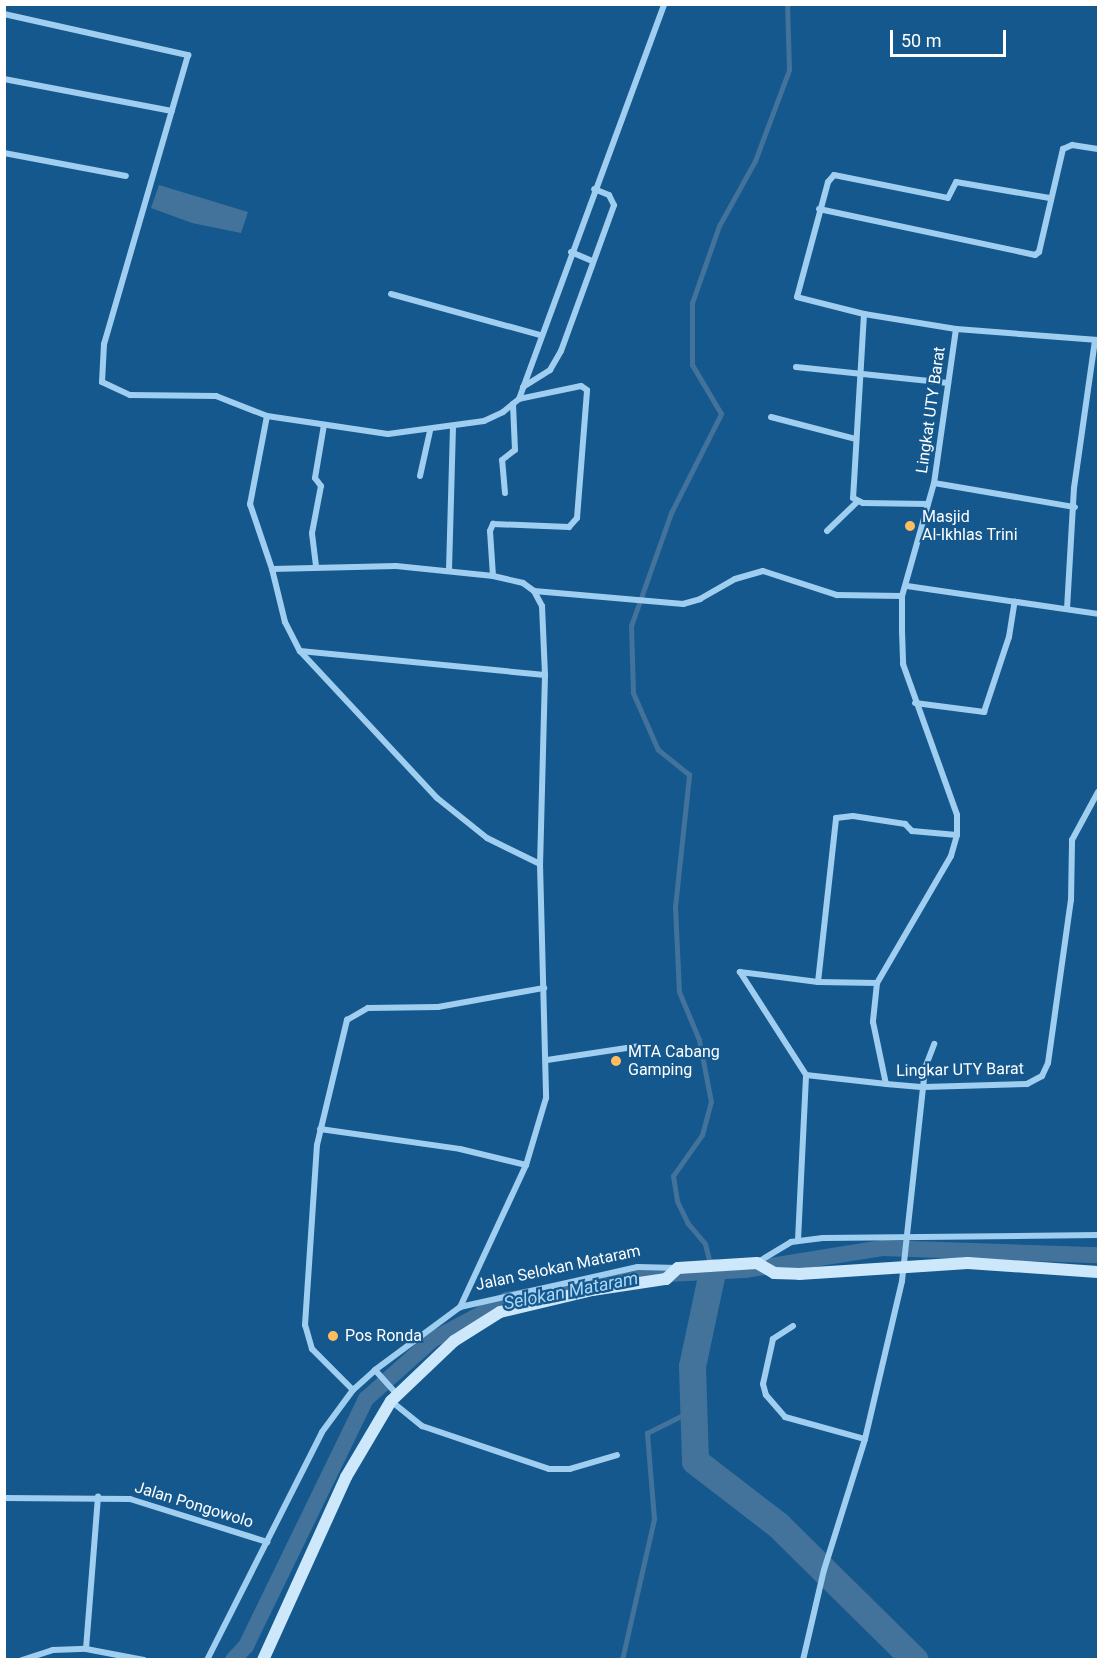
<!DOCTYPE html>
<style>
body{margin:0}
#map{position:relative;width:1103px;height:1664px;overflow:hidden;background:#15588d;font-family:Roboto,sans-serif}
div>[style]{position:absolute}
.water>*{inset:0;background:#43739a}
.stream>*{height:4.5px;margin:-2.25px;padding:0 2.25px;transform-origin:2.25px;border-radius:2.25px;background:#43739a}
.canal>*{height:16px;margin:-8px;padding:0 8px;transform-origin:8px;border-radius:8px;background:#43739a}
.river>*{height:27px;margin:-13.5px;padding:0 13.5px;transform-origin:13.5px;border-radius:13.5px;background:#43739a}
.street>*{height:6px;margin:-3px;padding:0 3px;transform-origin:3px;border-radius:3px;background:#9fcef0}
.secondary>*{height:12px;margin:-6px;padding:0 6px;transform-origin:6px;border-radius:6px;background:#cde7fb}
.dots>*{width:16px;height:16px;translate:-50% -50%;box-sizing:border-box;border:3px solid #15588d;border-radius:50%}
span{translate:-50% -50%;white-space:nowrap;text-align:center;line-height:1.15;-webkit-text-stroke:4.5px #15588d;paint-order:stroke}
.street-label{font-size:16px;color:#fff}
.poi-label{font-size:16px;color:#fff}
.left{translate:0 -50%;text-align:left}
.water-label{font-size:18px;color:#abd7f7;font-style:italic}
.frame{position:absolute;inset:0;border:6px solid #fff;pointer-events:none}
.scale{position:absolute;left:890px;top:30px;width:116px;height:27px;box-sizing:border-box;border:3px solid #fff;border-top:0;padding-left:8px;font-size:18px;line-height:21px;white-space:nowrap;color:#fff;-webkit-text-stroke:4px #15588d;paint-order:stroke}
</style>
<div id="map">
<div class="water">
<i style="clip-path:polygon(159px 185px,248px 212px,241px 233px,192px 223px,151px 208px)"></i>
</div>
<div class="stream">
<i style="left:712px;top:1272px;width:29px;rotate:-104deg"></i>
<i style="left:705px;top:1244px;width:26px;rotate:-130deg"></i>
<i style="left:688px;top:1224px;width:25px;rotate:-116deg"></i>
<i style="left:677px;top:1201px;width:25px;rotate:-99deg"></i>
<i style="left:673px;top:1176px;width:50px;rotate:-54.7deg"></i>
<i style="left:702px;top:1135px;width:34px;rotate:-75deg"></i>
<i style="left:711px;top:1102px;width:63px;rotate:-101deg"></i>
<i style="left:699px;top:1040px;width:52px;rotate:-112.6deg"></i>
<i style="left:679px;top:992px;width:85px;rotate:-92.7deg"></i>
<i style="left:675px;top:907px;width:133px;rotate:-83.9deg"></i>
<i style="left:689px;top:775px;width:40px;rotate:-141deg"></i>
<i style="left:658px;top:750px;width:62px;rotate:-113.7deg"></i>
<i style="left:633px;top:693px;width:67px;rotate:-91.7deg"></i>
<i style="left:631px;top:626px;width:120px;rotate:-70.5deg"></i>
<i style="left:671px;top:513px;width:111px;rotate:-63.2deg"></i>
<i style="left:721px;top:414px;width:57px;rotate:-120.6deg"></i>
<i style="left:692px;top:365px;width:62px;rotate:-90deg"></i>
<i style="left:692px;top:303px;width:82px;rotate:-70.7deg"></i>
<i style="left:719px;top:226px;width:74px;rotate:-61deg"></i>
<i style="left:755px;top:161px;width:97px;rotate:-69.5deg"></i>
<i style="left:789px;top:70px;width:66px;rotate:-91.7deg"></i>
<i style="left:622px;top:1660px;width:145px;rotate:-77.2deg"></i>
<i style="left:654px;top:1519px;width:86px;rotate:-94.7deg"></i>
<i style="left:647px;top:1433px;width:51px;rotate:-26.6deg"></i>
</div>
<div class="canal">
<i style="left:233px;top:1660px;width:19px;rotate:-47deg"></i>
<i style="left:246px;top:1646px;width:275px;rotate:-64.1deg"></i>
<i style="left:366px;top:1399px;width:89px;rotate:-41.8deg"></i>
<i style="left:432px;top:1340px;width:85px;rotate:-28.1deg"></i>
<i style="left:507px;top:1300px;width:144px;rotate:-10deg"></i>
<i style="left:649px;top:1275px;width:96px;rotate:-3deg"></i>
<i style="left:745px;top:1270px;width:139px;rotate:-9.1deg"></i>
<i style="left:882px;top:1248px;width:216px;rotate:1.9deg"></i>
</div>
<div class="river">
<i style="left:712px;top:1272px;width:96px;rotate:102deg"></i>
<i style="left:692px;top:1366px;width:95px;rotate:88.2deg"></i>
<i style="left:695px;top:1461px;width:105px;rotate:37.6deg"></i>
<i style="left:778px;top:1525px;width:192px;rotate:44.6deg"></i>
</div>
<div class="street">
<i style="left:4px;top:14px;width:189px;rotate:12.6deg"></i>
<i style="left:188px;top:55px;width:301px;rotate:106.2deg"></i>
<i style="left:104px;top:344px;width:38px;rotate:93deg"></i>
<i style="left:102px;top:382px;width:31px;rotate:25deg"></i>
<i style="left:130px;top:395px;width:86px;rotate:0.7deg"></i>
<i style="left:216px;top:396px;width:55px;rotate:21.4deg"></i>
<i style="left:267px;top:416px;width:122px;rotate:8.5deg"></i>
<i style="left:388px;top:434px;width:97px;rotate:-7.7deg"></i>
<i style="left:484px;top:421px;width:21px;rotate:-25deg"></i>
<i style="left:503px;top:412px;width:21px;rotate:-39deg"></i>
<i style="left:519px;top:399px;width:421px;rotate:-69.8deg"></i>
<i style="left:4px;top:79px;width:171px;rotate:10.8deg"></i>
<i style="left:4px;top:153px;width:124px;rotate:10.7deg"></i>
<i style="left:819px;top:209px;width:221px;rotate:12deg"></i>
<i style="left:1035px;top:255px;width:5px;rotate:-37deg"></i>
<i style="left:1039px;top:252px;width:106px;rotate:-76.9deg"></i>
<i style="left:1063px;top:149px;width:10px;rotate:-24deg"></i>
<i style="left:1072px;top:145px;width:26px;rotate:9deg"></i>
<i style="left:571px;top:252px;width:23px;rotate:23deg"></i>
<i style="left:391px;top:294px;width:155px;rotate:15.4deg"></i>
<i style="left:864px;top:314px;width:184px;rotate:93.4deg"></i>
<i style="left:853px;top:498px;width:11px;rotate:27deg"></i>
<i style="left:863px;top:503px;width:65px;rotate:0.9deg"></i>
<i style="left:956px;top:329px;width:93px;rotate:-170.7deg"></i>
<i style="left:864px;top:314px;width:69px;rotate:-165.8deg"></i>
<i style="left:797px;top:297px;width:119px;rotate:-74.9deg"></i>
<i style="left:828px;top:182px;width:9px;rotate:-49deg"></i>
<i style="left:834px;top:175px;width:116px;rotate:11.4deg"></i>
<i style="left:948px;top:198px;width:18px;rotate:-63deg"></i>
<i style="left:956px;top:182px;width:95px;rotate:9.7deg"></i>
<i style="left:1098px;top:340px;width:142px;rotate:-175.6deg"></i>
<i style="left:956px;top:329px;width:156px;rotate:98.1deg"></i>
<i style="left:934px;top:483px;width:117px;rotate:105.8deg"></i>
<i style="left:902px;top:596px;width:35px;rotate:90deg"></i>
<i style="left:902px;top:631px;width:33px;rotate:88deg"></i>
<i style="left:903px;top:664px;width:160px;rotate:70.3deg"></i>
<i style="left:957px;top:815px;width:20px;rotate:90deg"></i>
<i style="left:957px;top:835px;width:22px;rotate:106deg"></i>
<i style="left:951px;top:856px;width:147px;rotate:120.2deg"></i>
<i style="left:877px;top:983px;width:39px;rotate:96deg"></i>
<i style="left:873px;top:1022px;width:63px;rotate:78.2deg"></i>
<i style="left:886px;top:1084px;width:38px;rotate:5deg"></i>
<i style="left:924px;top:1087px;width:103px;rotate:-1.7deg"></i>
<i style="left:1027px;top:1084px;width:17px;rotate:-28deg"></i>
<i style="left:1042px;top:1076px;width:14px;rotate:-65deg"></i>
<i style="left:1048px;top:1063px;width:165px;rotate:-82deg"></i>
<i style="left:1071px;top:900px;width:60px;rotate:-89deg"></i>
<i style="left:1072px;top:840px;width:55px;rotate:-61.6deg"></i>
<i style="left:796px;top:367px;width:153px;rotate:6deg"></i>
<i style="left:523px;top:387px;width:32px;rotate:-32deg"></i>
<i style="left:550px;top:370px;width:22px;rotate:-60deg"></i>
<i style="left:561px;top:351px;width:155px;rotate:-70deg"></i>
<i style="left:614px;top:205px;width:11px;rotate:-117deg"></i>
<i style="left:609px;top:195px;width:16px;rotate:-158deg"></i>
<i style="left:267px;top:416px;width:90px;rotate:100.9deg"></i>
<i style="left:250px;top:504px;width:69px;rotate:71.3deg"></i>
<i style="left:272px;top:569px;width:124px;rotate:-1.4deg"></i>
<i style="left:396px;top:566px;width:98px;rotate:5.9deg"></i>
<i style="left:493px;top:576px;width:31px;rotate:13deg"></i>
<i style="left:523px;top:583px;width:14px;rotate:36deg"></i>
<i style="left:534px;top:591px;width:17px;rotate:62deg"></i>
<i style="left:542px;top:606px;width:69px;rotate:87.5deg"></i>
<i style="left:545px;top:675px;width:189px;rotate:91.5deg"></i>
<i style="left:540px;top:864px;width:234px;rotate:88.5deg"></i>
<i style="left:546px;top:1098px;width:70px;rotate:106.6deg"></i>
<i style="left:526px;top:1165px;width:157px;rotate:114.9deg"></i>
<i style="left:771px;top:417px;width:88px;rotate:14.5deg"></i>
<i style="left:420px;top:476px;width:46px;rotate:-77.5deg"></i>
<i style="left:934px;top:483px;width:143px;rotate:9.7deg"></i>
<i style="left:505px;top:493px;width:33px;rotate:-95deg"></i>
<i style="left:502px;top:460px;width:16px;rotate:-38deg"></i>
<i style="left:515px;top:450px;width:46px;rotate:-92.5deg"></i>
<i style="left:827px;top:531px;width:42px;rotate:-44deg"></i>
<i style="left:316px;top:566px;width:33px;rotate:-97deg"></i>
<i style="left:312px;top:533px;width:48px;rotate:-79.2deg"></i>
<i style="left:321px;top:486px;width:10px;rotate:-127deg"></i>
<i style="left:315px;top:478px;width:54px;rotate:-80.4deg"></i>
<i style="left:272px;top:569px;width:55px;rotate:76.2deg"></i>
<i style="left:285px;top:622px;width:33px;rotate:63deg"></i>
<i style="left:449px;top:570px;width:143px;rotate:-88.4deg"></i>
<i style="left:493px;top:576px;width:45px;rotate:-93.8deg"></i>
<i style="left:490px;top:531px;width:8px;rotate:-67deg"></i>
<i style="left:493px;top:524px;width:76px;rotate:2.3deg"></i>
<i style="left:569px;top:527px;width:12px;rotate:-48deg"></i>
<i style="left:577px;top:518px;width:128px;rotate:-85.5deg"></i>
<i style="left:587px;top:390px;width:7px;rotate:-146deg"></i>
<i style="left:581px;top:386px;width:63px;rotate:168.2deg"></i>
<i style="left:907px;top:586px;width:193px;rotate:8.3deg"></i>
<i style="left:534px;top:591px;width:150px;rotate:5deg"></i>
<i style="left:683px;top:604px;width:18px;rotate:-16deg"></i>
<i style="left:700px;top:599px;width:40px;rotate:-29.7deg"></i>
<i style="left:735px;top:579px;width:29px;rotate:-16deg"></i>
<i style="left:763px;top:571px;width:78px;rotate:18deg"></i>
<i style="left:837px;top:595px;width:65px;rotate:0.9deg"></i>
<i style="left:1067px;top:609px;width:121px;rotate:-86.7deg"></i>
<i style="left:1074px;top:488px;width:149px;rotate:-81.9deg"></i>
<i style="left:915px;top:703px;width:70px;rotate:7.4deg"></i>
<i style="left:984px;top:712px;width:79px;rotate:-71.6deg"></i>
<i style="left:1009px;top:637px;width:36px;rotate:-81deg"></i>
<i style="left:540px;top:864px;width:59px;rotate:-153.9deg"></i>
<i style="left:487px;top:838px;width:64px;rotate:-141.3deg"></i>
<i style="left:437px;top:798px;width:201px;rotate:-133deg"></i>
<i style="left:300px;top:651px;width:246px;rotate:5.6deg"></i>
<i style="left:818px;top:982px;width:79px;rotate:-172.7deg"></i>
<i style="left:740px;top:972px;width:122px;rotate:57.3deg"></i>
<i style="left:806px;top:1075px;width:81px;rotate:6.4deg"></i>
<i style="left:877px;top:983px;width:59px;rotate:-179deg"></i>
<i style="left:818px;top:982px;width:165px;rotate:-83.7deg"></i>
<i style="left:836px;top:818px;width:17px;rotate:-7deg"></i>
<i style="left:853px;top:816px;width:53px;rotate:8.7deg"></i>
<i style="left:905px;top:824px;width:10px;rotate:45deg"></i>
<i style="left:912px;top:831px;width:45px;rotate:5.1deg"></i>
<i style="left:547px;top:1060px;width:94px;rotate:-8.6deg"></i>
<i style="left:320px;top:1129px;width:141px;rotate:8.1deg"></i>
<i style="left:460px;top:1149px;width:68px;rotate:13.6deg"></i>
<i style="left:798px;top:1240px;width:165px;rotate:-87.2deg"></i>
<i style="left:758px;top:1262px;width:39px;rotate:-31deg"></i>
<i style="left:791px;top:1242px;width:32px;rotate:-7deg"></i>
<i style="left:823px;top:1238px;width:275px;rotate:-0.6deg"></i>
<i style="left:793px;top:1326px;width:24px;rotate:147deg"></i>
<i style="left:773px;top:1339px;width:46px;rotate:102.5deg"></i>
<i style="left:763px;top:1384px;width:11px;rotate:75deg"></i>
<i style="left:766px;top:1395px;width:29px;rotate:49deg"></i>
<i style="left:785px;top:1417px;width:83px;rotate:15.4deg"></i>
<i style="left:375px;top:1370px;width:31px;rotate:48deg"></i>
<i style="left:353px;top:1390px;width:58px;rotate:-135deg"></i>
<i style="left:312px;top:1349px;width:25px;rotate:-106deg"></i>
<i style="left:305px;top:1325px;width:180px;rotate:-86.2deg"></i>
<i style="left:317px;top:1145px;width:129px;rotate:-76.5deg"></i>
<i style="left:347px;top:1020px;width:24px;rotate:-30deg"></i>
<i style="left:368px;top:1008px;width:70px;rotate:-0.8deg"></i>
<i style="left:438px;top:1007px;width:108px;rotate:-10.2deg"></i>
<i style="left:391px;top:1401px;width:40px;rotate:39deg"></i>
<i style="left:422px;top:1426px;width:134px;rotate:18.7deg"></i>
<i style="left:549px;top:1469px;width:21px"></i>
<i style="left:570px;top:1469px;width:49px;rotate:-16.6deg"></i>
<i style="left:4px;top:1498px;width:126px;rotate:0.5deg"></i>
<i style="left:130px;top:1499px;width:144px;rotate:17.4deg"></i>
<i style="left:86px;top:1649px;width:153px;rotate:-85.5deg"></i>
<i style="left:22px;top:1660px;width:33px;rotate:-18deg"></i>
<i style="left:53px;top:1650px;width:33px;rotate:-2deg"></i>
<i style="left:86px;top:1649px;width:59px;rotate:10.7deg"></i>
<i style="left:207px;top:1660px;width:255px;rotate:-63.2deg"></i>
<i style="left:322px;top:1432px;width:52px;rotate:-53.6deg"></i>
<i style="left:353px;top:1390px;width:30px;rotate:-42deg"></i>
<i style="left:375px;top:1370px;width:106px;rotate:-36.5deg"></i>
<i style="left:460px;top:1307px;width:182px;rotate:-12.7deg"></i>
<i style="left:638px;top:1267px;width:40px;rotate:1.4deg"></i>
<i style="left:803px;top:1660px;width:92px;rotate:-76.9deg"></i>
<i style="left:824px;top:1570px;width:137px;rotate:-72.6deg"></i>
<i style="left:865px;top:1439px;width:162px;rotate:-76.8deg"></i>
<i style="left:902px;top:1281px;width:214px;rotate:-83.8deg"></i>
<i style="left:925px;top:1068px;width:26px;rotate:-69deg"></i>
</div>
<div class="secondary">
<i style="left:263px;top:1660px;width:201px;rotate:-65.6deg"></i>
<i style="left:346px;top:1477px;width:88px;rotate:-59.4deg"></i>
<i style="left:391px;top:1401px;width:87px;rotate:-43.6deg"></i>
<i style="left:454px;top:1341px;width:54px;rotate:-32.2deg"></i>
<i style="left:500px;top:1312px;width:95px;rotate:-13.4deg"></i>
<i style="left:592px;top:1290px;width:75px;rotate:-8.5deg"></i>
<i style="left:666px;top:1279px;width:16px;rotate:-43deg"></i>
<i style="left:678px;top:1268px;width:79px;rotate:-3.6deg"></i>
<i style="left:757px;top:1263px;width:20px;rotate:30deg"></i>
<i style="left:774px;top:1273px;width:25px;rotate:2deg"></i>
<i style="left:799px;top:1274px;width:169px;rotate:-3.7deg"></i>
<i style="left:968px;top:1263px;width:130px;rotate:4deg"></i>
</div>
<div class="dots">
<i style="left:910px;top:526px;background:#ffbd5e"></i>
<i style="left:616px;top:1061px;background:#ffbd5e"></i>
<i style="left:333px;top:1336px;background:#ffbd5e"></i>
</div>
<div class="street-label">
<span style="left:931px;top:410px;rotate:-82deg">Lingkat UTY Barat</span>
<span style="left:960px;top:1070px;rotate:-1deg">Lingkar UTY Barat</span>
<span style="left:558px;top:1268px;rotate:-12deg">Jalan Selokan Mataram</span>
<span style="left:194px;top:1505px;rotate:17deg">Jalan Pongowolo</span>
</div>
<div class="poi-label">
<span class="left" style="left:922px;top:526px">Masjid<br>Al-Ikhlas Trini</span>
<span class="left" style="left:628px;top:1061px">MTA Cabang<br>Gamping</span>
<span class="left" style="left:345px;top:1336px">Pos Ronda</span>
</div>
<div class="water-label">
<span style="left:571px;top:1291px;rotate:-11deg">Selokan Mataram</span>
</div>
<div class="frame"></div>
<div class="scale">50 m</div>
</div>
